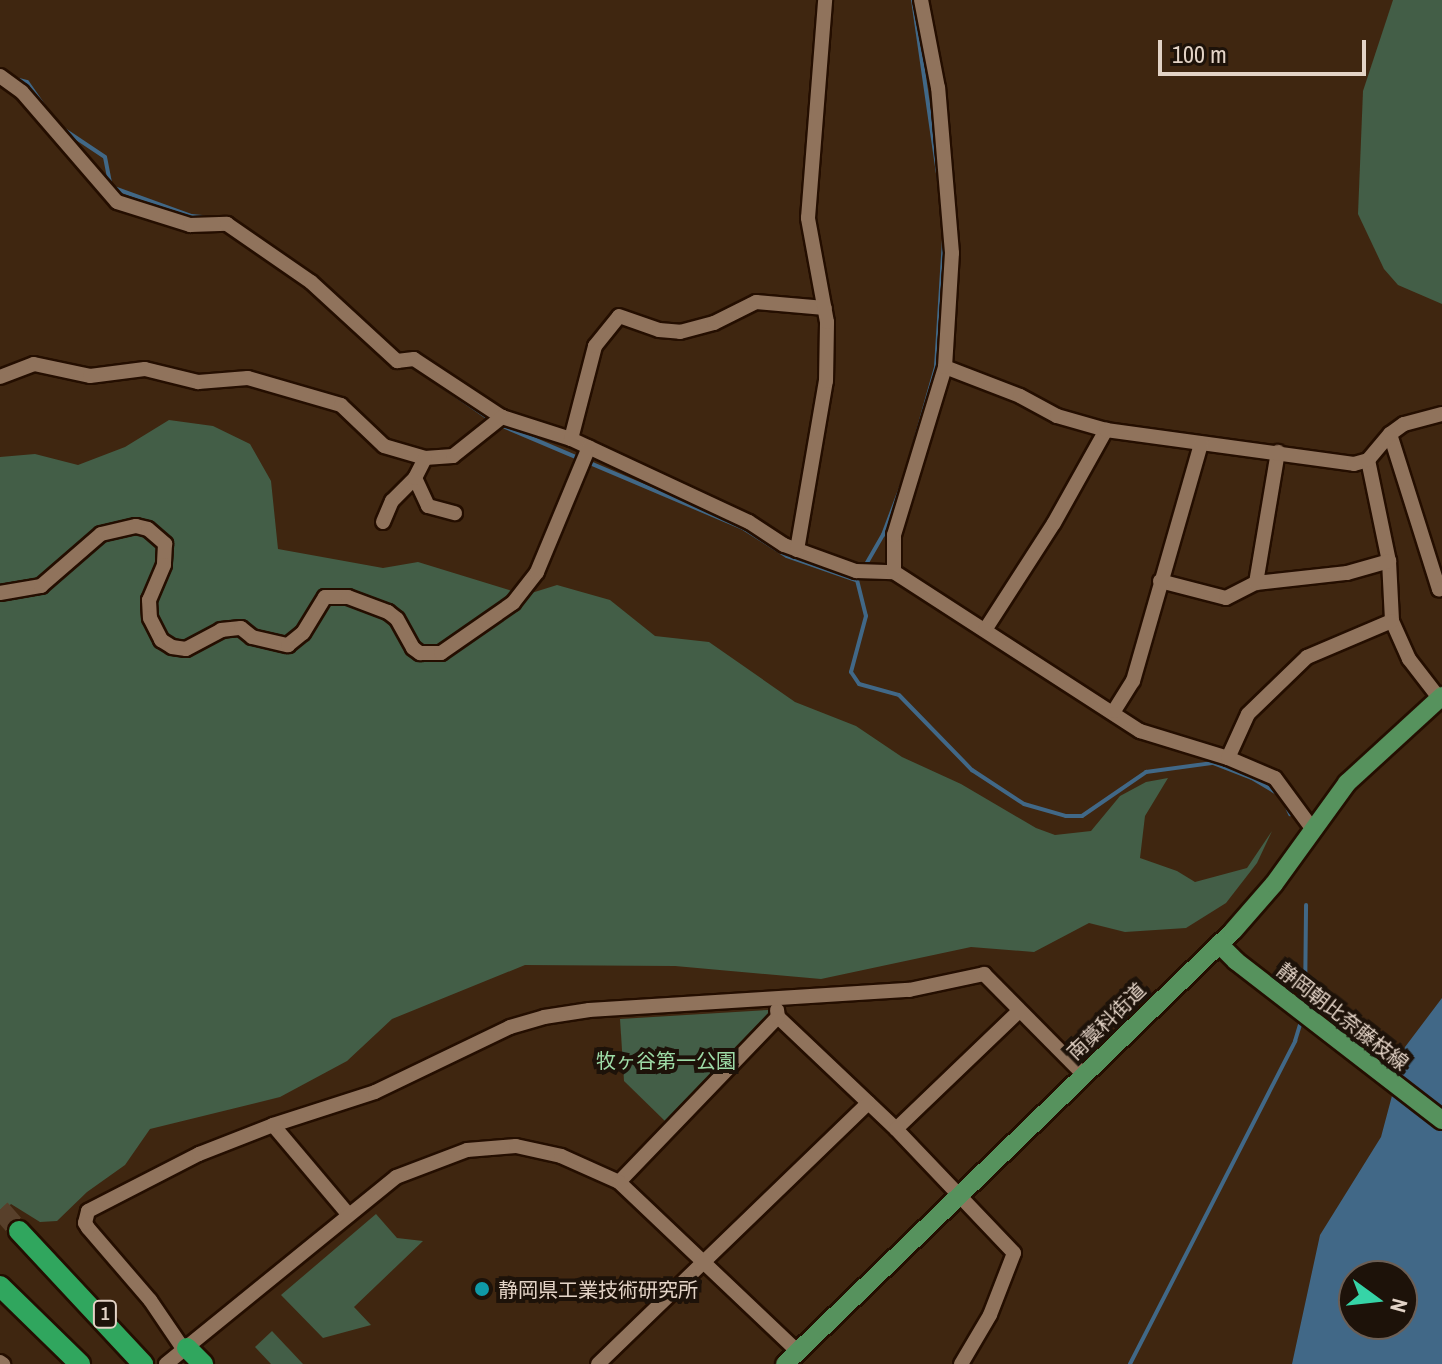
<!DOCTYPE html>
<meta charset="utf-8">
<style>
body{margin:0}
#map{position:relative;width:1442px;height:1364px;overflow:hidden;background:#3f2610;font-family:"Archivo Narrow","Noto Sans JP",sans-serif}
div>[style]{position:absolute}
.green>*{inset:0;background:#435e47}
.water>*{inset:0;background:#416887}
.stream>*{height:4px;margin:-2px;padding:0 2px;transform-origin:2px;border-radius:2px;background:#416887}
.highway-tunnel>*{height:20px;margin-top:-10px;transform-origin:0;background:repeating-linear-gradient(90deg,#58402b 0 20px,transparent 0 30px)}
.roads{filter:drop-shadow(2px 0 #240e00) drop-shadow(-2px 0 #240e00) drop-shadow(0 2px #240e00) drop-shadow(0 -2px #240e00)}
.minor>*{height:14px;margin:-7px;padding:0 7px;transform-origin:7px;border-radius:7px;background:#90735c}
.major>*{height:18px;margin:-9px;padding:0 9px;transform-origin:9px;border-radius:9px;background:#56925d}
.highway>*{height:20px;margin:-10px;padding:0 10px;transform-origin:10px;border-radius:10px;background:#30a65e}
.dots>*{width:22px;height:22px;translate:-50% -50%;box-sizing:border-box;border:4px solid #1d1209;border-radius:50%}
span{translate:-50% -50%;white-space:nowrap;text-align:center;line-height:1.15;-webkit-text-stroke:8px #1d1209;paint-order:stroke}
.shield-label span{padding:2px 6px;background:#1d1209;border:2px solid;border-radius:6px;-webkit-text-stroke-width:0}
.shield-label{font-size:18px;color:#e3d3c6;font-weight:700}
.street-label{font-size:20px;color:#e3d3c6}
.park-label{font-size:20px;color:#9edca7}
.poi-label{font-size:20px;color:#e3d3c6}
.left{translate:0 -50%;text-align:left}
.north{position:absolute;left:1338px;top:1260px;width:80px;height:80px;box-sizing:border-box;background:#1d1209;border:2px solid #6c5f55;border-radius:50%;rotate:105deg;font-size:22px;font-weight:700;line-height:32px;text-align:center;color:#e3d3c6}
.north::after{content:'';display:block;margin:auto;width:28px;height:36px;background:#36d4a7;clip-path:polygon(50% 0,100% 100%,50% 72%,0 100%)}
.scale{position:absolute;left:1158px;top:40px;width:208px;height:36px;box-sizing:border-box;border:4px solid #e3d3c6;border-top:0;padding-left:10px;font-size:24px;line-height:28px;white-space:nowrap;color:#e3d3c6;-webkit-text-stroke:6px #1d1209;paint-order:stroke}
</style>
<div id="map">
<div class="green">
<i style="clip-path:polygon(1393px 0,1442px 0,1442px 304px,1398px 285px,1384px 269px,1358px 214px,1363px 91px)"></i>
<i style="clip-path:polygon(169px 420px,213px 426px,250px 444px,271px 481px,278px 549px,383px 568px,418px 562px,525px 595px,557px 585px,610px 600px,655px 636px,709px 642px,795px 702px,856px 726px,902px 757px,961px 784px,1036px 828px,1055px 835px,1091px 831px,1120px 796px,1146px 782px,1168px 778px,1145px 816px,1140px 858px,1177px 871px,1195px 882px,1247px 868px,1272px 831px,1257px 863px,1226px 903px,1186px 928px,1125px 932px,1089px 923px,1034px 952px,971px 947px,821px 979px,675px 966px,525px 965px,392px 1019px,347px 1061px,280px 1097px,150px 1129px,125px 1165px,87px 1192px,57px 1221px,40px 1222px,11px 1204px,0 1215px,0 457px,35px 454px,78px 465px,125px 447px)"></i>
<i style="clip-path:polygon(768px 1010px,771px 1017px,667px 1123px,624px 1081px,620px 1019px)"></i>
<i style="clip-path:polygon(376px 1214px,397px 1238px,423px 1241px,354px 1307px,371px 1325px,323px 1338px,281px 1295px)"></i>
<i style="clip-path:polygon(272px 1331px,303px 1364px,271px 1364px,255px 1347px)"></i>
</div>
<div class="water">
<i style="clip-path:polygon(evenodd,1442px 998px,1442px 1364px,1292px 1364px,1320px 1235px,1381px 1137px,1405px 1047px,1442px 998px,1354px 1276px,1402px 1276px,1402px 1324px,1354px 1324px,1354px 1276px)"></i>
</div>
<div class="stream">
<i style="left:913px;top:0;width:182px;rotate:81.8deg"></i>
<i style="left:15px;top:79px;width:12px;rotate:14deg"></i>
<i style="left:27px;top:82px;width:35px;rotate:55deg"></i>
<i style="left:63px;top:129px;width:50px;rotate:33.7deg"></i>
<i style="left:105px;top:157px;width:31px;rotate:79deg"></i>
<i style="left:111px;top:187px;width:85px;rotate:19.9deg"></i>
<i style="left:191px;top:216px;width:25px;rotate:5deg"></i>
<i style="left:229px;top:219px;width:107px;rotate:34.3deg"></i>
<i style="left:429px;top:377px;width:75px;rotate:34.7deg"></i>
<i style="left:498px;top:424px;width:266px;rotate:23deg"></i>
<i style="left:743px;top:528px;width:52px;rotate:32.5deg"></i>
<i style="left:787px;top:556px;width:73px;rotate:19.2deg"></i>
<i style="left:910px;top:459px;width:96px;rotate:-74.2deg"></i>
<i style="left:936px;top:367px;width:127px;rotate:-86.4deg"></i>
<i style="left:865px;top:566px;width:36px;rotate:-60deg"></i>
<i style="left:883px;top:535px;width:60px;rotate:-69.4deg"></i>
<i style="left:861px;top:573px;width:8px;rotate:120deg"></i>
<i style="left:857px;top:580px;width:37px;rotate:76deg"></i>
<i style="left:866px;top:616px;width:58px;rotate:105deg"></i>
<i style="left:851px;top:672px;width:14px;rotate:56deg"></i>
<i style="left:859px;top:684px;width:41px;rotate:15.4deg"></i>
<i style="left:899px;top:695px;width:105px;rotate:45.8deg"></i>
<i style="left:972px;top:770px;width:62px;rotate:33.2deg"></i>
<i style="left:1024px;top:804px;width:44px;rotate:15.9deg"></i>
<i style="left:1066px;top:816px;width:16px"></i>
<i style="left:1082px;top:816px;width:78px;rotate:-34.5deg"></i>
<i style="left:1146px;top:772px;width:68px;rotate:-7.7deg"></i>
<i style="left:1213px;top:763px;width:42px;rotate:21deg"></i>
<i style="left:1252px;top:778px;width:35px;rotate:31deg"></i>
<i style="left:1282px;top:796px;width:20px;rotate:66deg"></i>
<i style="left:1305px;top:1006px;width:101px;rotate:-89.4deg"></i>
<i style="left:1130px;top:1364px;width:363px;rotate:-62.9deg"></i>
<i style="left:1295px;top:1041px;width:24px;rotate:-73deg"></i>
</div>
<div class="highway-tunnel">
<i style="left:0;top:1209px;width:29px;rotate:49deg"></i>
</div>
<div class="roads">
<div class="minor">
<i style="left:0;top:76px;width:27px;rotate:36deg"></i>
<i style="left:22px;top:92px;width:145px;rotate:49.2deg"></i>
<i style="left:117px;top:202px;width:77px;rotate:17.5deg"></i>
<i style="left:190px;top:225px;width:37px;rotate:-2deg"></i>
<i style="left:227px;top:224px;width:102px;rotate:34.6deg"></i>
<i style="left:311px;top:282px;width:117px;rotate:42.6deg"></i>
<i style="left:397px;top:361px;width:17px;rotate:-7deg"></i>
<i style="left:414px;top:359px;width:105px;rotate:33.4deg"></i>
<i style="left:502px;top:417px;width:72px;rotate:17.7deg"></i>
<i style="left:571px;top:439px;width:196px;rotate:25deg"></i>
<i style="left:749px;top:522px;width:42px;rotate:33.3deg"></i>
<i style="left:784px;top:545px;width:77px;rotate:19.9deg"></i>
<i style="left:856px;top:571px;width:38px;rotate:2deg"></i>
<i style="left:894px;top:572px;width:293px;rotate:32.9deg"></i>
<i style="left:1140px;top:731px;width:92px;rotate:17.1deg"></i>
<i style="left:1228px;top:758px;width:51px;rotate:23.1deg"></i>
<i style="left:1275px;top:778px;width:66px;rotate:53.7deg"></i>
<i style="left:945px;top:367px;width:80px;rotate:21.1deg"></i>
<i style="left:1020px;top:396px;width:42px;rotate:28.4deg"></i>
<i style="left:1057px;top:416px;width:51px;rotate:15.9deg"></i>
<i style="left:0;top:377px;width:36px;rotate:-21deg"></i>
<i style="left:34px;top:364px;width:57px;rotate:12.1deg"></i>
<i style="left:90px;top:376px;width:55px;rotate:-7.3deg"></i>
<i style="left:145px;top:369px;width:55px;rotate:13.8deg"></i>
<i style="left:198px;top:382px;width:50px;rotate:-4.6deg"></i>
<i style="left:248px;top:378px;width:97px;rotate:16.2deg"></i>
<i style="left:341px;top:405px;width:59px;rotate:43.6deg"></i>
<i style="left:384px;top:446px;width:43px;rotate:16.3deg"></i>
<i style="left:425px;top:458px;width:28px;rotate:-4deg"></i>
<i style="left:453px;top:456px;width:63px;rotate:-38.5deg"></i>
<i style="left:1390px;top:434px;width:163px;rotate:72.5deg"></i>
<i style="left:1439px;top:589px;width:3px;rotate:-18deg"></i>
<i style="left:571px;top:439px;width:96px;rotate:-75.5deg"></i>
<i style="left:595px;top:346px;width:38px;rotate:-51deg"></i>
<i style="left:619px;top:316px;width:42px;rotate:19.3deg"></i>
<i style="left:659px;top:330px;width:21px;rotate:5deg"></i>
<i style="left:680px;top:332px;width:35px;rotate:-15deg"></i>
<i style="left:714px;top:323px;width:47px;rotate:-26.6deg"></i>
<i style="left:756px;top:302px;width:69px;rotate:5deg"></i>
<i style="left:1368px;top:460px;width:103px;rotate:78.3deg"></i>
<i style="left:1389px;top:561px;width:60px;rotate:87.1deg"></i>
<i style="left:1392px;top:621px;width:42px;rotate:65.9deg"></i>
<i style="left:1409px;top:659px;width:49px;rotate:52.4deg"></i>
<i style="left:415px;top:478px;width:31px;rotate:65deg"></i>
<i style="left:428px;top:506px;width:28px;rotate:15deg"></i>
<i style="left:383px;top:522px;width:23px;rotate:-67deg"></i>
<i style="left:392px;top:501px;width:33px;rotate:-45deg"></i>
<i style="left:415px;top:478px;width:22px;rotate:-63deg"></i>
<i style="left:797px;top:550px;width:171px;rotate:-80.3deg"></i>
<i style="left:826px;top:381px;width:59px;rotate:-89deg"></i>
<i style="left:827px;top:322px;width:106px;rotate:-100.4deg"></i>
<i style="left:808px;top:218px;width:219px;rotate:-85.5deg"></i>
<i style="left:894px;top:572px;width:37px;rotate:-90deg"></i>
<i style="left:894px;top:535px;width:176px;rotate:-73.1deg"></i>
<i style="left:945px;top:367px;width:114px;rotate:-86.5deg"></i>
<i style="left:952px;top:253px;width:166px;rotate:-94.8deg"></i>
<i style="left:938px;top:88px;width:90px;rotate:-100.9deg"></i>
<i style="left:1160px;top:581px;width:68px;rotate:14.4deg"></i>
<i style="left:1226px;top:598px;width:34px;rotate:-27deg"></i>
<i style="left:1256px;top:583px;width:92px;rotate:-6.3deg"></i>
<i style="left:1347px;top:573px;width:44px;rotate:-15.9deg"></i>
<i style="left:1256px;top:583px;width:133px;rotate:-80.5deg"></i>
<i style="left:0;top:593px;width:42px;rotate:-9.7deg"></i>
<i style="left:41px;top:586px;width:79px;rotate:-40.9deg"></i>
<i style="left:101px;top:534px;width:36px;rotate:-13deg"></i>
<i style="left:136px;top:526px;width:12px;rotate:14deg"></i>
<i style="left:148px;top:529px;width:23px;rotate:41deg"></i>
<i style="left:165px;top:544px;width:21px;rotate:93deg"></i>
<i style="left:164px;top:565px;width:38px;rotate:113deg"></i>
<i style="left:149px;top:600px;width:18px;rotate:87deg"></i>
<i style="left:150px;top:618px;width:25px;rotate:63deg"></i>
<i style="left:161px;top:640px;width:13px;rotate:32deg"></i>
<i style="left:172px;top:647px;width:14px;rotate:8deg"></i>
<i style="left:186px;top:649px;width:40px;rotate:-28deg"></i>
<i style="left:221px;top:630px;width:20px;rotate:-6deg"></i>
<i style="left:241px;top:628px;width:14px;rotate:39deg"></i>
<i style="left:252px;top:637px;width:37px;rotate:13deg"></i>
<i style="left:288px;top:645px;width:19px;rotate:-39deg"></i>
<i style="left:303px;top:633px;width:42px;rotate:-58.6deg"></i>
<i style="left:325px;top:597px;width:23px"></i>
<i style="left:348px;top:597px;width:43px;rotate:20.6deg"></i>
<i style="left:388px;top:612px;width:11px;rotate:38deg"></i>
<i style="left:397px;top:619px;width:33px;rotate:61deg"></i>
<i style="left:413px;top:648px;width:9px;rotate:36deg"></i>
<i style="left:420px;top:653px;width:21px"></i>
<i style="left:441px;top:653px;width:88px;rotate:-34.8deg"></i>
<i style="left:513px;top:603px;width:39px;rotate:-52deg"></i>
<i style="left:537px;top:572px;width:135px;rotate:-67.4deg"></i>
<i style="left:985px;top:630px;width:127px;rotate:-57.2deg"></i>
<i style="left:1054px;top:523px;width:107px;rotate:-60.8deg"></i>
<i style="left:1106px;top:430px;width:250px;rotate:7.8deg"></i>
<i style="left:1354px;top:464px;width:15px;rotate:-16deg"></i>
<i style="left:1368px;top:460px;width:34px;rotate:-50deg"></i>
<i style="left:1390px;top:434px;width:17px;rotate:-36deg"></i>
<i style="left:1404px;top:424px;width:39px;rotate:-15deg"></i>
<i style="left:1114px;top:711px;width:36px;rotate:-58deg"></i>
<i style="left:1133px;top:681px;width:247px;rotate:-74deg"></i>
<i style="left:1228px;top:758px;width:48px;rotate:-65.6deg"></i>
<i style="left:1248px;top:714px;width:82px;rotate:-44deg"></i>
<i style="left:1307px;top:657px;width:92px;rotate:-23deg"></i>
<i style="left:778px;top:1017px;width:163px;rotate:43.5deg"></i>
<i style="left:896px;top:1129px;width:171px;rotate:46.4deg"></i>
<i style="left:1014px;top:1253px;width:66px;rotate:111.2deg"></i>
<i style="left:990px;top:1315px;width:57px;rotate:120.6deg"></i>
<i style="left:273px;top:1125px;width:116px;rotate:49.9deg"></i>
<i style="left:896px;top:1129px;width:170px;rotate:-43.8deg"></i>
<i style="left:619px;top:1182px;width:229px;rotate:-46.1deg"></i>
<i style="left:778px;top:1017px;width:7px;rotate:-98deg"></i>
<i style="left:184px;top:1350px;width:60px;rotate:-124.2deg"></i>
<i style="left:150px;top:1300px;width:95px;rotate:-130.7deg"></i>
<i style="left:88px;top:1228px;width:6px;rotate:-121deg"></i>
<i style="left:85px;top:1223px;width:12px;rotate:-76deg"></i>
<i style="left:88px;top:1211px;width:125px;rotate:-27.2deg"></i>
<i style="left:199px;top:1154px;width:79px;rotate:-21.4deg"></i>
<i style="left:273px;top:1125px;width:107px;rotate:-17.9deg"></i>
<i style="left:375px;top:1092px;width:150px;rotate:-25.7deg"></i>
<i style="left:510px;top:1027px;width:35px;rotate:-16deg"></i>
<i style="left:544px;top:1017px;width:46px;rotate:-8.8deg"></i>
<i style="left:589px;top:1010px;width:321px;rotate:-3.6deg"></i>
<i style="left:909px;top:990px;width:77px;rotate:-12deg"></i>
<i style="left:984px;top:974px;width:141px;rotate:45.3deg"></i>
<i style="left:0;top:1362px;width:4px;rotate:34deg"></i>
<i style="left:166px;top:1364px;width:296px;rotate:-39.1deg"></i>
<i style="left:396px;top:1177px;width:76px;rotate:-20.8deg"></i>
<i style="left:467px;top:1150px;width:49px;rotate:-4.7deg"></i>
<i style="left:516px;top:1146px;width:46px;rotate:12.5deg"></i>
<i style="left:561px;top:1156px;width:64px;rotate:24.1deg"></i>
<i style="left:619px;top:1182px;width:247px;rotate:43.5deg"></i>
<i style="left:598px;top:1364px;width:376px;rotate:-44deg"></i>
</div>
<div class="major">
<i style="left:1219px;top:944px;width:24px;rotate:45deg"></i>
<i style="left:1236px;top:961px;width:260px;rotate:37.7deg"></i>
<i style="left:785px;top:1364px;width:623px;rotate:-44.02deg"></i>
<i style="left:1233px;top:931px;width:62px;rotate:-48.9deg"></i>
<i style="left:1274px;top:884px;width:125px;rotate:-54.1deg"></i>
<i style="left:1347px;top:783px;width:129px;rotate:-42.5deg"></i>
</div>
<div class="highway">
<i style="left:19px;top:1231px;width:182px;rotate:47deg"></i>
<i style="left:0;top:1286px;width:112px;rotate:44.3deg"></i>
<i style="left:187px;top:1348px;width:23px;rotate:45deg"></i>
</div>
</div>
<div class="dots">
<i style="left:482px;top:1289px;background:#0f9aa8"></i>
</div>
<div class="shield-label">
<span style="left:105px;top:1314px">1</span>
</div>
<div class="street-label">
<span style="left:1343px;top:1016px;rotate:38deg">静岡朝比奈藤枝線</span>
<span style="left:1106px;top:1021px;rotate:-44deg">南藁科街道</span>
</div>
<div class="park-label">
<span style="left:666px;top:1060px">牧ヶ谷第一公園</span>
</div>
<div class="poi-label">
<span class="left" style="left:498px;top:1289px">静岡県工業技術研究所</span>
</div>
<div class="north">N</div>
<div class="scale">100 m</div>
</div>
